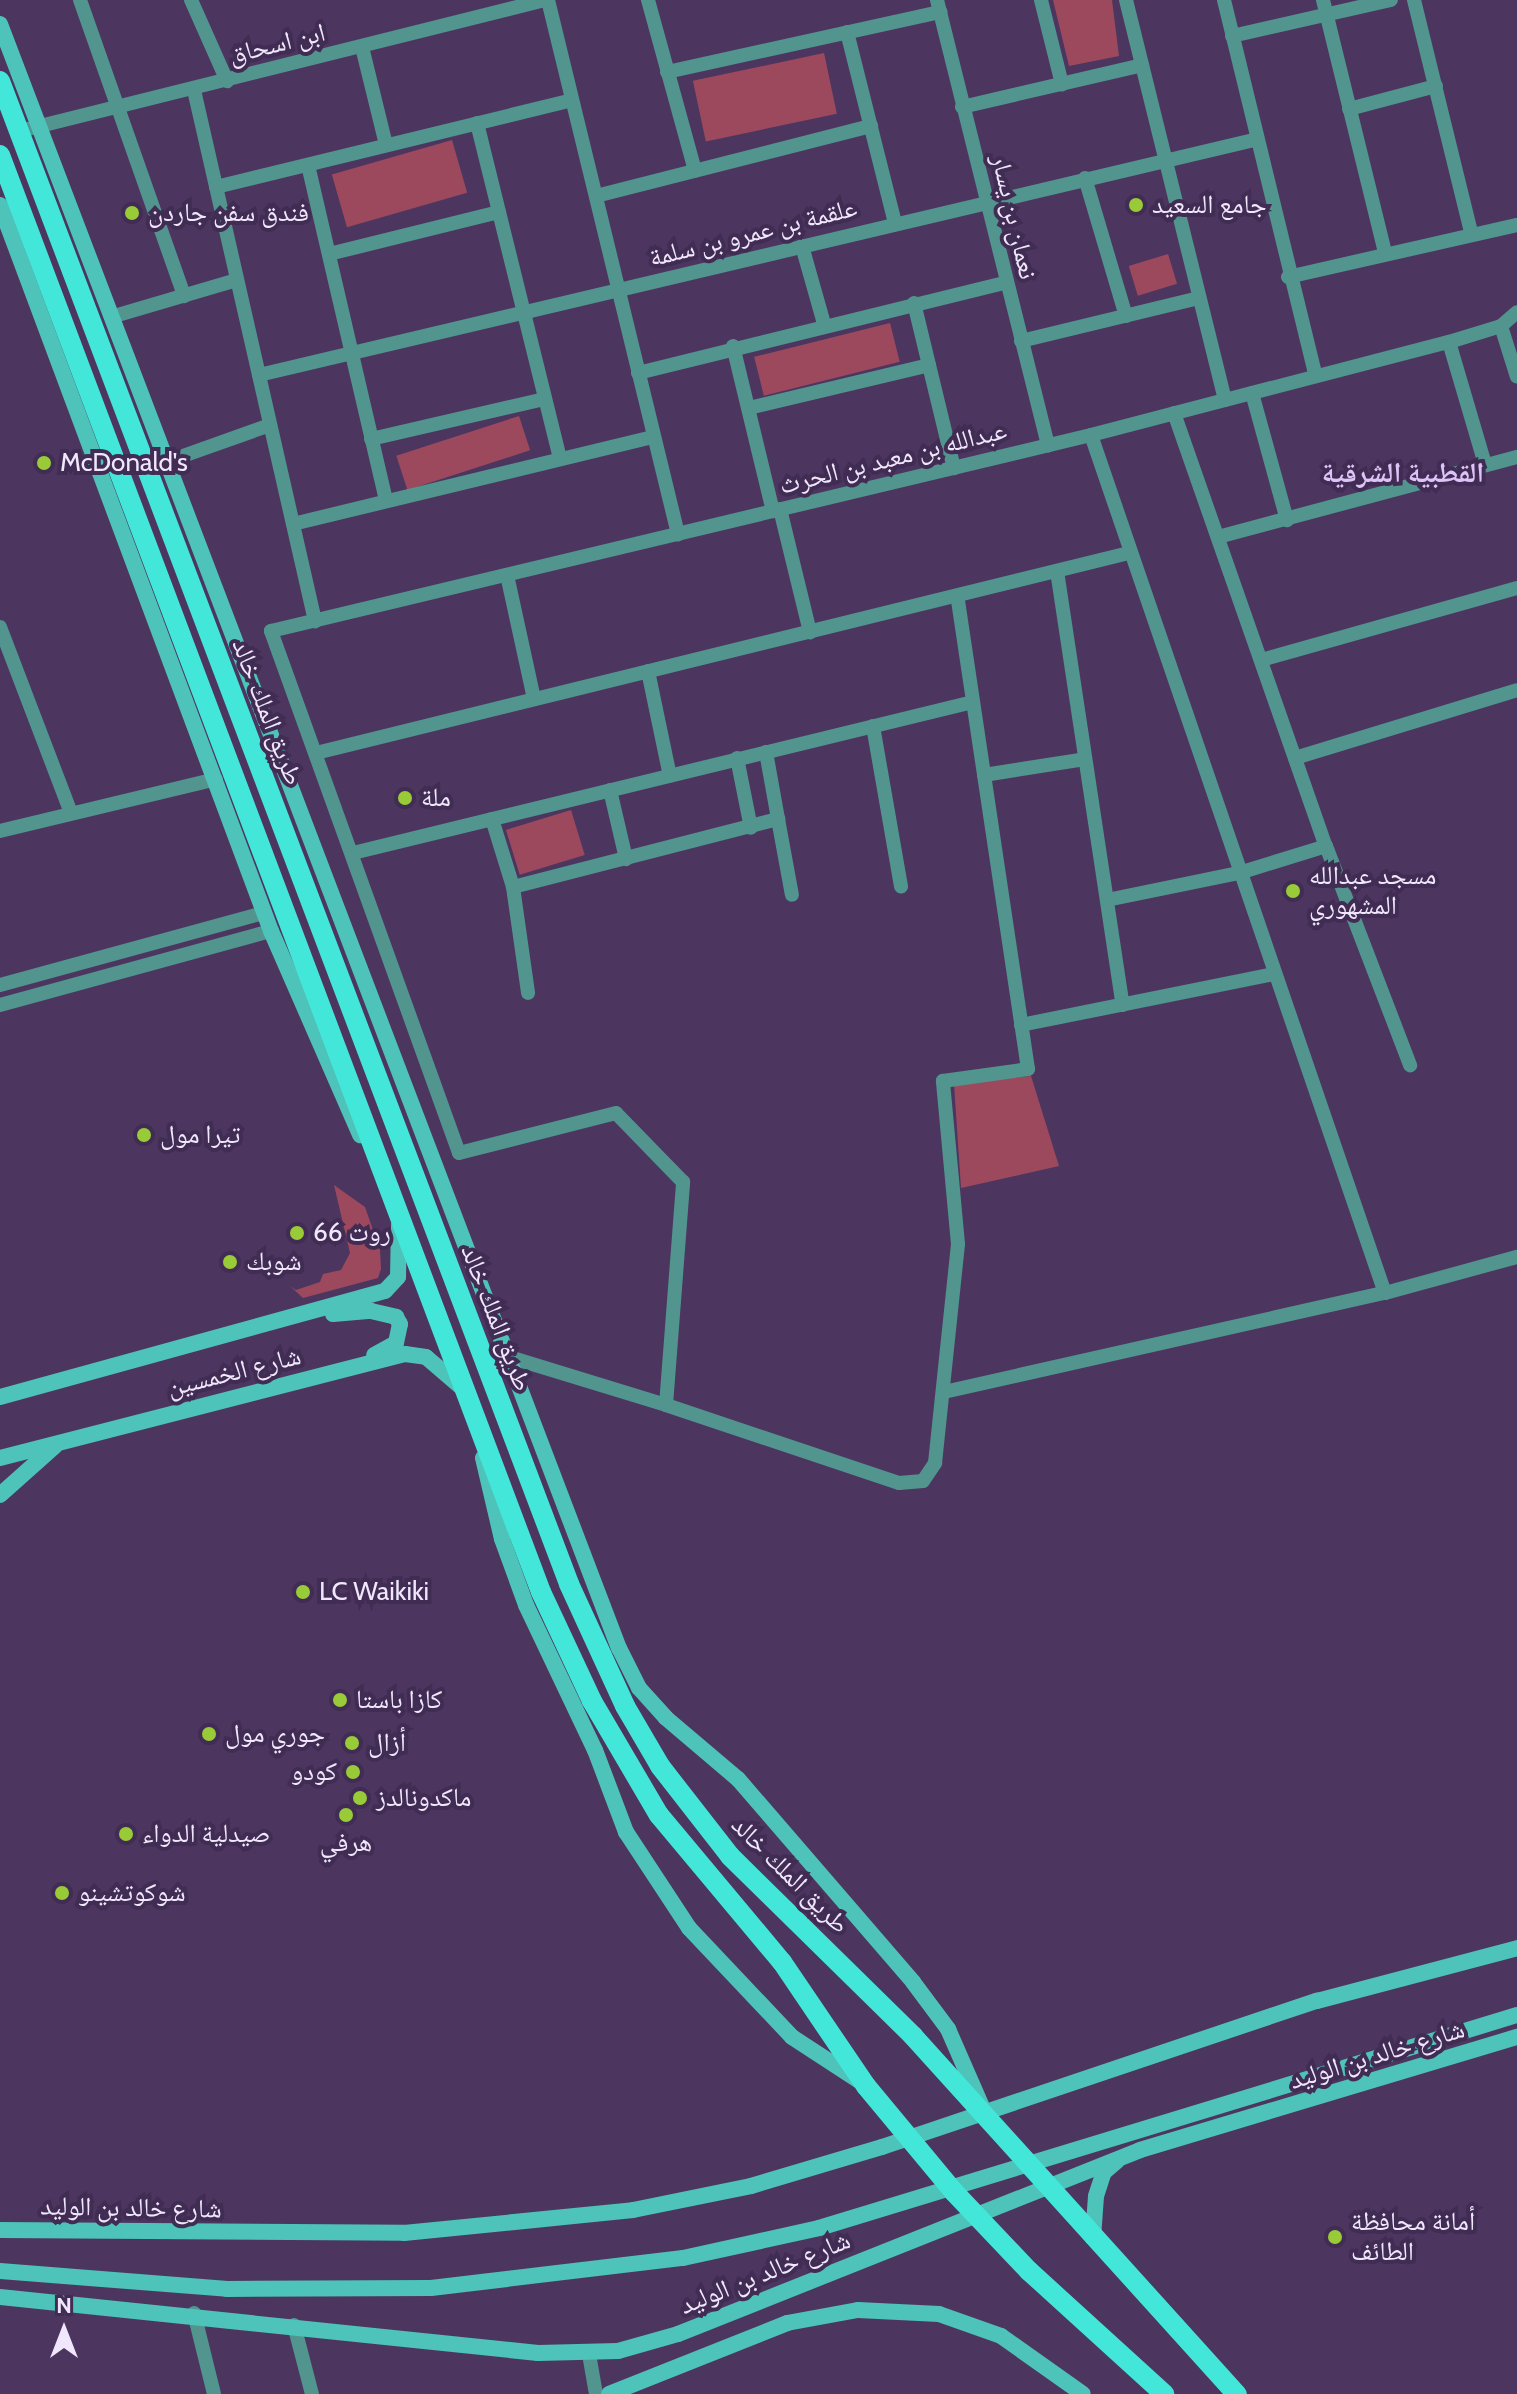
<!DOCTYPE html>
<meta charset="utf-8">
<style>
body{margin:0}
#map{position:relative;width:1517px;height:2394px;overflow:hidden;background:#4c3660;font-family:Cabin,"Noto Naskh Arabic",sans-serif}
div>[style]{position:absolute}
.green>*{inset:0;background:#9d495d;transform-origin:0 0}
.street>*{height:14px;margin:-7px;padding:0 7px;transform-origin:7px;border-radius:7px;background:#51958e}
.secondary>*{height:16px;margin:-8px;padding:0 8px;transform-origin:8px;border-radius:8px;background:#4ec3b9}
.primary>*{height:20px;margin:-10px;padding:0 10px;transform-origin:10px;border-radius:10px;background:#43e7da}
.dots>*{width:22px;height:22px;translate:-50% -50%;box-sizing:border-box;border:4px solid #412c54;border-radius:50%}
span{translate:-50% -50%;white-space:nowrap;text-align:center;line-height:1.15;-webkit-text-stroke:8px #412c54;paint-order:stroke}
.street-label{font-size:26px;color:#f1e7fc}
.poi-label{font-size:26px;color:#f1e7fc}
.left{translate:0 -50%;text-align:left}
.right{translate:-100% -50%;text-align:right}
.neighbourhood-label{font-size:28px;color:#ddc4f6;font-weight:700}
.north{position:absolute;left:24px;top:2290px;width:80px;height:80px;-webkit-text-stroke:6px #412c54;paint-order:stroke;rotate:0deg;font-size:22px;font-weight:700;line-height:32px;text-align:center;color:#f1e7fc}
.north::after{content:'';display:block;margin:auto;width:28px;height:36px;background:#f1e7fc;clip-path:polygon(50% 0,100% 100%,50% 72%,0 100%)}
</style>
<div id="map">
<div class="green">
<i style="clip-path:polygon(1053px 0,1112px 0,1119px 56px,1069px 66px)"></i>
<i style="left:824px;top:53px;width:62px;height:134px;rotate:78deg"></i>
<i style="left:452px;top:140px;width:55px;height:125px;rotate:74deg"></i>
<i style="left:1168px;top:254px;width:31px;height:41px;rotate:73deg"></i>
<i style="left:890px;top:323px;width:40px;height:140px;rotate:76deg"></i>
<i style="left:519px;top:416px;width:36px;height:129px;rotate:72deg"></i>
<i style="left:571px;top:810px;width:47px;height:68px;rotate:73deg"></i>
<i style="clip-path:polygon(1031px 1076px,1059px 1166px,961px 1188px,954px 1084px)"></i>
<i style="clip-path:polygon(334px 1185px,365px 1207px,380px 1250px,381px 1269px,378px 1278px,303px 1298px,290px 1286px,296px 1290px,320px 1282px,323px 1274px,341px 1270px,350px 1253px)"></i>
</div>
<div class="street">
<i style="left:80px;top:0;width:314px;rotate:70.6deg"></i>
<i style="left:191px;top:0;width:89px;rotate:66deg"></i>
<i style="left:548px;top:0;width:550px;rotate:76.32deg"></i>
<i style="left:648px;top:0;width:177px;rotate:74.6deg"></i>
<i style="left:937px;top:0;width:459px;rotate:76deg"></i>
<i style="left:1041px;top:0;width:87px;rotate:76deg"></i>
<i style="left:1126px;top:0;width:412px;rotate:76.1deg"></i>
<i style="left:1224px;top:0;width:387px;rotate:76.3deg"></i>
<i style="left:1323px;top:0;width:260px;rotate:76.2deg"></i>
<i style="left:1414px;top:0;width:239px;rotate:76.2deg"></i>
<i style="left:847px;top:32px;width:197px;rotate:75.9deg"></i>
<i style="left:1232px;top:36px;width:163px;rotate:-12.8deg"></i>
<i style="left:362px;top:47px;width:101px;rotate:76.2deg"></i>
<i style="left:667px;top:72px;width:280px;rotate:-12.4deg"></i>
<i style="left:194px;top:90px;width:545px;rotate:77.16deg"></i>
<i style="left:962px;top:107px;width:185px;rotate:-13.1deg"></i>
<i style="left:1349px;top:109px;width:90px;rotate:-14.8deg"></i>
<i style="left:477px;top:123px;width:346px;rotate:76.1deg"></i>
<i style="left:20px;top:131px;width:541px;rotate:-14.01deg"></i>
<i style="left:308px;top:165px;width:344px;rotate:76.9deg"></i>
<i style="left:1085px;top:178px;width:144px;rotate:73.5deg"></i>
<i style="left:216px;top:187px;width:366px;rotate:-13.7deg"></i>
<i style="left:596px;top:196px;width:284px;rotate:-14.3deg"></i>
<i style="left:802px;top:246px;width:81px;rotate:74.2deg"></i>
<i style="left:329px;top:254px;width:175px;rotate:-13.9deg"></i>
<i style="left:1288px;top:277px;width:235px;rotate:-12.8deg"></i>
<i style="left:914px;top:303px;width:170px;rotate:76.4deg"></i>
<i style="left:111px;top:317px;width:131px;rotate:-16.4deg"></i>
<i style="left:1501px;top:326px;width:53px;rotate:72.6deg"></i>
<i style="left:1021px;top:341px;width:183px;rotate:-13.6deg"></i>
<i style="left:1449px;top:342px;width:127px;rotate:73.6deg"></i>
<i style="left:733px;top:346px;width:170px;rotate:76.4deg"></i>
<i style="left:638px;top:373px;width:377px;rotate:-13.8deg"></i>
<i style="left:259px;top:375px;width:1026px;rotate:-13.29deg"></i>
<i style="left:1252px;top:393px;width:132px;rotate:74.6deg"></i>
<i style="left:749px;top:408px;width:185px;rotate:-13.4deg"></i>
<i style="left:1174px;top:413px;width:459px;rotate:70.7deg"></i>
<i style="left:1326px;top:846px;width:235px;rotate:69deg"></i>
<i style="left:1091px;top:435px;width:907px;rotate:71.09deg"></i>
<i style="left:371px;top:439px;width:178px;rotate:-13deg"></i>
<i style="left:166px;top:462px;width:110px;rotate:-19.6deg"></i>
<i style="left:780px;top:509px;width:127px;rotate:76.3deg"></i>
<i style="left:293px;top:524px;width:370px;rotate:-13.6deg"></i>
<i style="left:1218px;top:537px;width:310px;rotate:-15deg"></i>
<i style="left:1057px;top:571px;width:439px;rotate:81.4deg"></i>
<i style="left:507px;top:575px;width:127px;rotate:77.7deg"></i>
<i style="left:0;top:627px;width:199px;rotate:69.1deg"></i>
<i style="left:1261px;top:660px;width:266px;rotate:-15.7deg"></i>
<i style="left:648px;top:671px;width:107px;rotate:78.2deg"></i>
<i style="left:873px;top:726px;width:163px;rotate:80.1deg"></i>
<i style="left:766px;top:752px;width:68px;rotate:79.8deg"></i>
<i style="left:316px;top:753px;width:837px;rotate:-13.82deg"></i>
<i style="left:737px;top:758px;width:71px;rotate:78.7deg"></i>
<i style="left:1295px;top:758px;width:232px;rotate:-17deg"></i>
<i style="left:984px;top:775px;width:102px;rotate:-9deg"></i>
<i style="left:610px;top:790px;width:71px;rotate:76.9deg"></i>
<i style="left:492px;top:819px;width:71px;rotate:72.8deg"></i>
<i style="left:513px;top:887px;width:107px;rotate:81.9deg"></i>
<i style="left:0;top:831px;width:222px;rotate:-13.5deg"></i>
<i style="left:353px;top:853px;width:638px;rotate:-13.69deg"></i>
<i style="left:513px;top:887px;width:274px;rotate:-14.4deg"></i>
<i style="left:778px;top:819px;width:77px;rotate:79.6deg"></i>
<i style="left:1107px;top:900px;width:135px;rotate:-11.6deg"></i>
<i style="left:1239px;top:873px;width:91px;rotate:-17.2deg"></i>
<i style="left:0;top:985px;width:274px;rotate:-15.3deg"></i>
<i style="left:0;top:1005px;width:281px;rotate:-15.3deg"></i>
<i style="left:1021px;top:1025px;width:258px;rotate:-11.4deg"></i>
<i style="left:506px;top:1356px;width:167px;rotate:17deg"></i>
<i style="left:666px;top:1405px;width:224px;rotate:-85.6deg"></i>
<i style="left:683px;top:1182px;width:96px;rotate:-134.2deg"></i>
<i style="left:616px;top:1113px;width:162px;rotate:165.7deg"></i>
<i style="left:459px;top:1153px;width:555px;rotate:-109.81deg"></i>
<i style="left:271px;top:631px;width:843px;rotate:-13.44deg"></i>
<i style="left:1091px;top:435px;width:370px;rotate:-14.6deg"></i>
<i style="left:1449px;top:342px;width:54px;rotate:-17.1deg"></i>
<i style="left:1501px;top:326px;width:21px;rotate:-41deg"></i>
<i style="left:944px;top:1392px;width:452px;rotate:-12.7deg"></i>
<i style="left:1385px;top:1293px;width:137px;rotate:-15.3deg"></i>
<i style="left:666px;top:1405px;width:246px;rotate:18.5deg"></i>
<i style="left:899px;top:1483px;width:24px;rotate:-5deg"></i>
<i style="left:923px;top:1481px;width:22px;rotate:-56deg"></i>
<i style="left:935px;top:1463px;width:220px;rotate:-84deg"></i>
<i style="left:958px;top:1244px;width:164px;rotate:-95.3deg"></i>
<i style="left:943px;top:1081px;width:86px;rotate:-8deg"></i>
<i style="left:1028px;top:1069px;width:478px;rotate:-98.5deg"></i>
<i style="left:194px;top:2313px;width:83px;rotate:76.1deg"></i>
<i style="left:294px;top:2325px;width:71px;rotate:75.4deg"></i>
<i style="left:589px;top:2354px;width:41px;rotate:80.1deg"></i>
</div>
<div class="secondary">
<i style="left:0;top:24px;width:1738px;rotate:69.14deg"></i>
<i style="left:619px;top:1648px;width:45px;rotate:63.4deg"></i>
<i style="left:639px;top:1688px;width:40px;rotate:48deg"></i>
<i style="left:666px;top:1718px;width:94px;rotate:40.3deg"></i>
<i style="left:738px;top:1779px;width:268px;rotate:49.2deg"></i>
<i style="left:913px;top:1982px;width:59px;rotate:53.3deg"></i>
<i style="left:948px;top:2029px;width:87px;rotate:66.4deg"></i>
<i style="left:0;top:205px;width:775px;rotate:69.53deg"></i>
<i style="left:271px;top:931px;width:223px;rotate:66.4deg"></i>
<i style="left:333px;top:1314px;width:38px;rotate:-5deg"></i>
<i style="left:371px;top:1311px;width:26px;rotate:13deg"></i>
<i style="left:396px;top:1317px;width:8px;rotate:60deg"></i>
<i style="left:400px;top:1324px;width:19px;rotate:102deg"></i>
<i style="left:396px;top:1343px;width:25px;rotate:151deg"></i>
<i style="left:0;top:1397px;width:399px;rotate:-15.4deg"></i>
<i style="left:385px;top:1291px;width:19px;rotate:-47deg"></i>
<i style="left:398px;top:1277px;width:52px;rotate:-88.9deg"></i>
<i style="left:0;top:1458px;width:418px;rotate:-14.4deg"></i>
<i style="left:405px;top:1354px;width:21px;rotate:8deg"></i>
<i style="left:426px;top:1357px;width:46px;rotate:40.6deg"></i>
<i style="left:483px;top:1458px;width:83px;rotate:76.8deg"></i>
<i style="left:502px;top:1539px;width:70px;rotate:70deg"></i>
<i style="left:526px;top:1605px;width:161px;rotate:64.6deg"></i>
<i style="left:595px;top:1750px;width:88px;rotate:69.3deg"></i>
<i style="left:626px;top:1832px;width:115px;rotate:56.7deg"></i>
<i style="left:689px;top:1928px;width:150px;rotate:46.6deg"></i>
<i style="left:792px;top:2037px;width:86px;rotate:33.1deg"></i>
<i style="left:0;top:1495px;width:74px;rotate:-41.7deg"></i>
<i style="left:0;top:2230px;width:404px;rotate:0.4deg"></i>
<i style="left:404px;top:2233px;width:230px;rotate:-5.7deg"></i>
<i style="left:633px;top:2210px;width:120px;rotate:-11.5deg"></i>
<i style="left:751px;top:2186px;width:137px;rotate:-16.6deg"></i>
<i style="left:882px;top:2147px;width:459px;rotate:-18.6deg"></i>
<i style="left:1317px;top:2001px;width:207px;rotate:-14.8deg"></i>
<i style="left:1093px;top:2238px;width:42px;rotate:-85.9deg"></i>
<i style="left:1096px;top:2196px;width:25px;rotate:-72deg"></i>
<i style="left:1104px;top:2172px;width:16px;rotate:-40deg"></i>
<i style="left:0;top:2271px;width:228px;rotate:4.5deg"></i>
<i style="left:227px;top:2289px;width:204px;rotate:-0.3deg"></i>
<i style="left:431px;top:2288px;width:254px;rotate:-6.8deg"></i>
<i style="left:683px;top:2258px;width:139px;rotate:-12.4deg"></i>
<i style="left:819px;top:2228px;width:730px;rotate:-16.97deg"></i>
<i style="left:0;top:2297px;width:541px;rotate:5.94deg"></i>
<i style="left:538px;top:2353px;width:80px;rotate:-1.4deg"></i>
<i style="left:618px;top:2351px;width:62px;rotate:-15.8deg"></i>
<i style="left:678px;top:2334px;width:497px;rotate:-21.7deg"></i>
<i style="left:1140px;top:2150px;width:394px;rotate:-16.7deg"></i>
<i style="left:609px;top:2394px;width:192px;rotate:-21.7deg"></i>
<i style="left:787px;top:2323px;width:72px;rotate:-10.4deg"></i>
<i style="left:858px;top:2310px;width:81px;rotate:2.8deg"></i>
<i style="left:939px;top:2314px;width:66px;rotate:19.5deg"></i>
<i style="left:1001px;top:2336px;width:100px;rotate:35.3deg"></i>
</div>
<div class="primary">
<i style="left:0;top:81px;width:1607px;rotate:69.26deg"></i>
<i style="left:569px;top:1584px;width:134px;rotate:65.3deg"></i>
<i style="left:625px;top:1706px;width:69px;rotate:59.7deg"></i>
<i style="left:660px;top:1766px;width:114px;rotate:52.1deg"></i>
<i style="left:730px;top:1856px;width:257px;rotate:44.5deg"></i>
<i style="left:913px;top:2036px;width:483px;rotate:47.9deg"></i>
<i style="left:0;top:155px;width:1535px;rotate:69.37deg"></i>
<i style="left:541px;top:1592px;width:120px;rotate:64.9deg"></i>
<i style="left:592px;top:1701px;width:132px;rotate:59.6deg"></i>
<i style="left:659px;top:1815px;width:192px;rotate:50.1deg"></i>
<i style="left:782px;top:1962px;width:150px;rotate:55.9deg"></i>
<i style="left:866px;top:2086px;width:138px;rotate:50.3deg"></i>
<i style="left:954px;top:2192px;width:109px;rotate:46.5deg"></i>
<i style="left:1029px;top:2271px;width:183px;rotate:42.3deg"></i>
</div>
<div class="dots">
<i style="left:1136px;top:205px;background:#98cb37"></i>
<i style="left:132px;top:213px;background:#98cb37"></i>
<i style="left:44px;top:463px;background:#98cb37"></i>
<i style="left:405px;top:798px;background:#98cb37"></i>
<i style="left:1293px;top:891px;background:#98cb37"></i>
<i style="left:144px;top:1135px;background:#98cb37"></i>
<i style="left:297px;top:1233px;background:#98cb37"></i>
<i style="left:230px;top:1262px;background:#98cb37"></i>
<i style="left:303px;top:1592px;background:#98cb37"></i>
<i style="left:340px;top:1700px;background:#98cb37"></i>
<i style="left:209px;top:1734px;background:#98cb37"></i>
<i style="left:352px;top:1743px;background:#98cb37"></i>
<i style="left:353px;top:1772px;background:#98cb37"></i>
<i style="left:360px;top:1798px;background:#98cb37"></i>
<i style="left:346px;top:1815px;background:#98cb37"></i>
<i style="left:126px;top:1834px;background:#98cb37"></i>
<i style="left:62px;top:1893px;background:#98cb37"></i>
<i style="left:1335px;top:2237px;background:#98cb37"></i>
</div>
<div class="street-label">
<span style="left:277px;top:44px;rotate:-14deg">ابن اسحاق</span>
<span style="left:1014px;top:217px;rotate:77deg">نعمان بن يسار</span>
<span style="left:753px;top:233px;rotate:-14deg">علقمة بن عمرو بن سلمة</span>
<span style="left:893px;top:458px;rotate:-14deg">عبدالله بن معبد بن الحرث</span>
<span style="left:267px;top:712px;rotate:69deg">طريق الملك خالد</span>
<span style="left:496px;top:1318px;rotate:69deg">طريق الملك خالد</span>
<span style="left:234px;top:1372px;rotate:-14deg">شارع الخمسين</span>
<span style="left:790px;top:1875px;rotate:45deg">طريق الملك خالد</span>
<span style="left:1377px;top:2055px;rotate:-17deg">شارع خالد بن الوليد</span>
<span style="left:131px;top:2208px;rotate:1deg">شارع خالد بن الوليد</span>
<span style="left:765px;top:2273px;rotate:-22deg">شارع خالد بن الوليد</span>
</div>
<div class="poi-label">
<span class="left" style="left:1152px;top:205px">جامع السعيد</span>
<span class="left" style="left:148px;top:213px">فندق سفن جاردن</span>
<span class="left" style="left:60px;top:463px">McDonald's</span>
<span class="left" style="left:421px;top:798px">ملة</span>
<span class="left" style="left:1309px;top:891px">مسجد عبدالله<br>المشهوري</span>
<span class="left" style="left:160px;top:1135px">تيرا مول</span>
<span class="left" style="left:313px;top:1233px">روت 66</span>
<span class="left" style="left:246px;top:1262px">شوبك</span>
<span class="left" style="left:319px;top:1592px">LC Waikiki</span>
<span class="left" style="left:356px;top:1700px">كازا باستا</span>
<span class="left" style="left:225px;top:1734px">جوري مول</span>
<span class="left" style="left:368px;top:1743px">أزال</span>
<span class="right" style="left:337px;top:1772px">كودو</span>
<span class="left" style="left:376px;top:1798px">ماكدونالدز</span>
<span class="left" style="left:142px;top:1834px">صيدلية الدواء</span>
<span style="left:346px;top:1843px">هرفي</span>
<span class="left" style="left:78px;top:1893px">شوكوتشينو</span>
<span class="left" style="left:1351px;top:2237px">أمانة محافظة<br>الطائف</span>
</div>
<div class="neighbourhood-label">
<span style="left:1403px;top:472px">القطبية الشرقية</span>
</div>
<div class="north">N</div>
</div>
